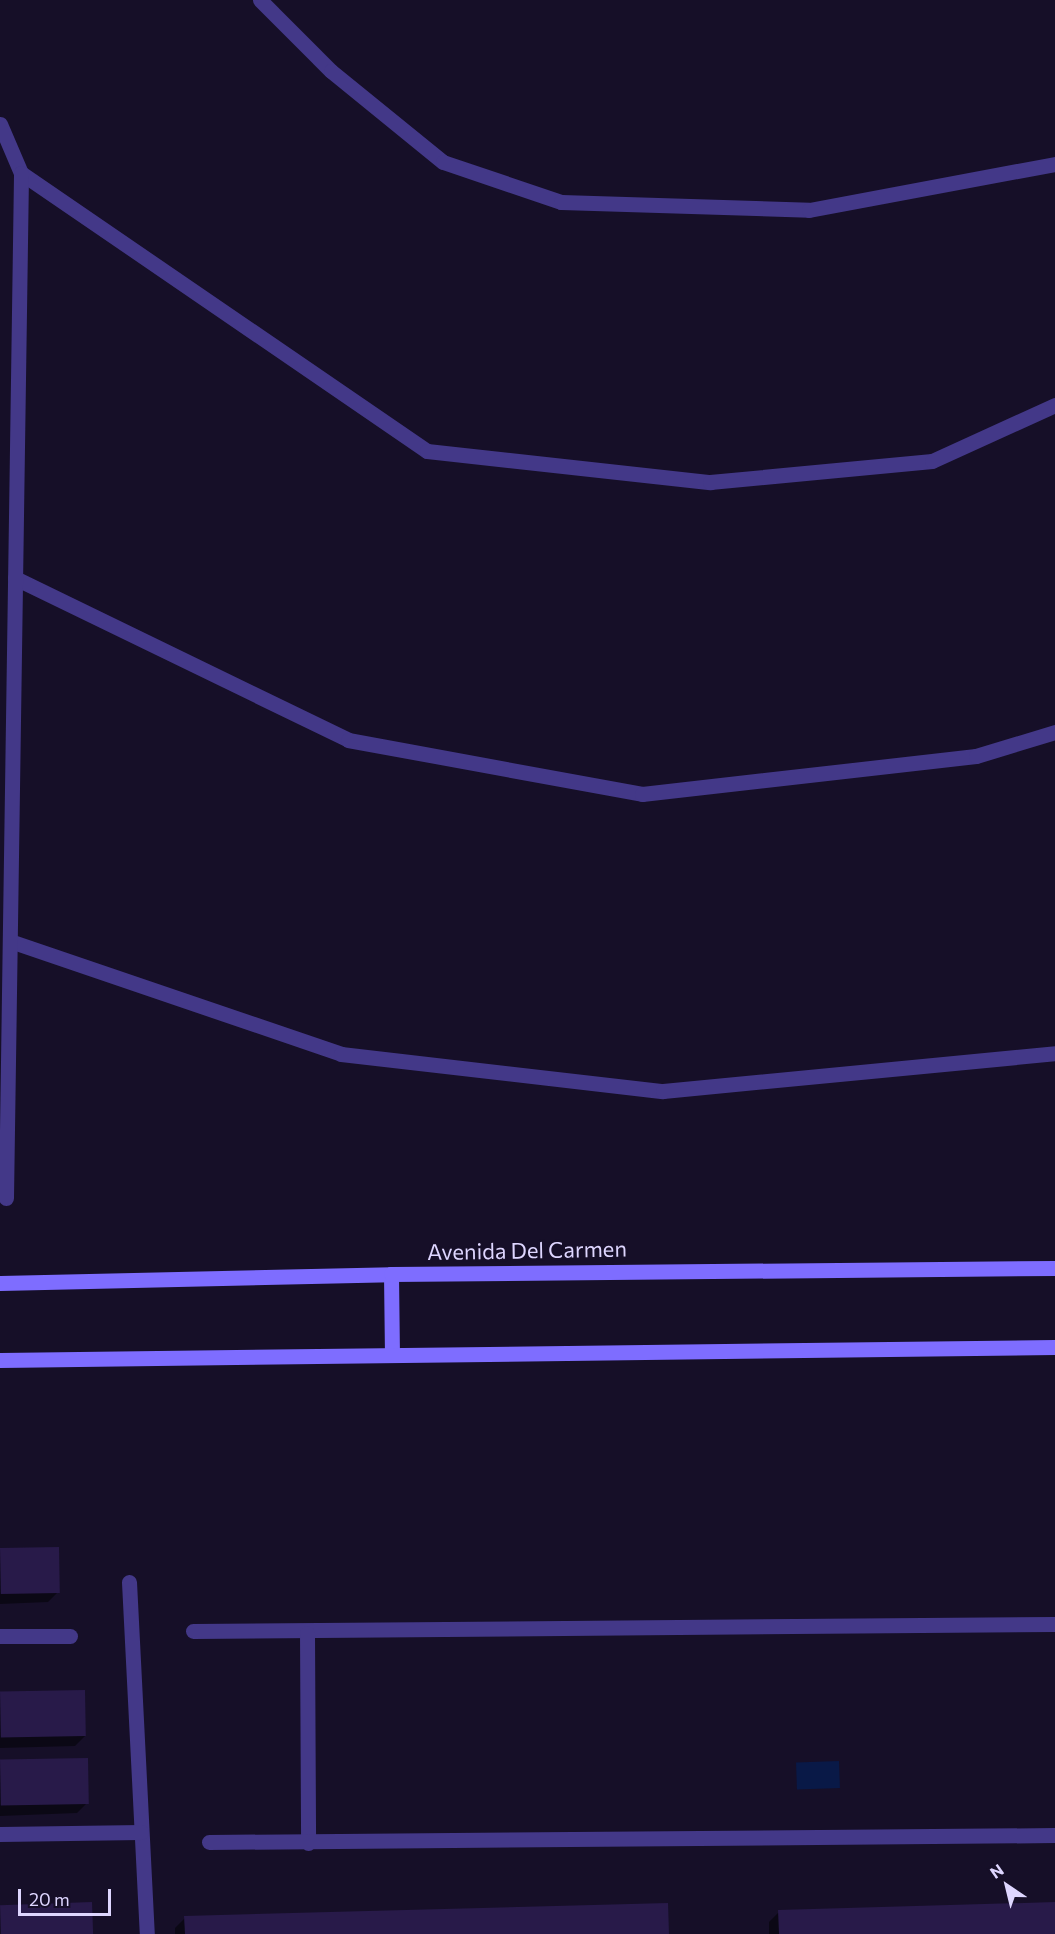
<!DOCTYPE html>
<style>
body{margin:0}
#map{position:relative;width:1055px;height:1934px;overflow:hidden;background:#160f28;font-family:Commissioner,sans-serif}
div>[style]{position:absolute}
.water>*{inset:0;background:#091947;transform-origin:0 0}
.shadow>*{inset:0;background:#0007}
.building>*{inset:0;background:#281a49;transform-origin:0 0}
.minor>*{height:15px;margin:-7.5px;padding:0 7.5px;transform-origin:7.5px;border-radius:7.5px;background:#433888}
.secondary>*{height:15px;margin:-7.5px;padding:0 7.5px;transform-origin:7.5px;border-radius:7.5px;background:#7e6dff}
span{translate:-50% -50%;white-space:nowrap;text-align:center;line-height:1.15;-webkit-text-stroke:4.5px #160f28;paint-order:stroke}
.street-label{font-size:22px;color:#ded6ff}
.north{position:absolute;left:977px;top:1856px;width:60px;height:60px;-webkit-text-stroke:4px #160f28;paint-order:stroke;rotate:325deg;font-size:16px;font-weight:700;line-height:24px;text-align:center;color:#ded6ff}
.north::after{content:'';display:block;margin:auto;width:21px;height:27px;background:#ded6ff;clip-path:polygon(50% 0,100% 100%,50% 72%,0 100%)}
.scale{position:absolute;left:18px;top:1889px;width:93px;height:27px;box-sizing:border-box;border:3px solid #ded6ff;border-top:0;padding-left:8px;font-size:18px;line-height:21px;white-space:nowrap;color:#ded6ff;-webkit-text-stroke:4px #160f28;paint-order:stroke}
</style>
<div id="map">
<div class="water">
<i style="left:839px;top:1761px;width:27px;height:43px;rotate:88deg"></i>
</div>
<div class="shadow">
<i style="clip-path:polygon(0 1550px,58px 1592px,48px 1602px,0 1604px)"></i>
<i style="clip-path:polygon(0 1694px,85px 1736px,75px 1746px,0 1748px)"></i>
<i style="clip-path:polygon(0 1762px,87px 1803px,77px 1813px,0 1816px)"></i>
<i style="clip-path:polygon(1055px 1904px,1055px 1934px,769px 1934px,769px 1922px,779px 1912px)"></i>
<i style="clip-path:polygon(185px 1918px,667px 1934px,175px 1934px,175px 1928px)"></i>
</div>
<div class="building">
<i style="left:59px;top:1547px;width:46px;height:59px;rotate:89deg"></i>
<i style="left:85px;top:1690px;width:46px;height:85px;rotate:89deg"></i>
<i style="left:88px;top:1758px;width:46px;height:88px;rotate:89deg"></i>
<i style="left:92px;top:1902px;width:32px;height:92px;rotate:88deg"></i>
<i style="clip-path:polygon(1055px 1902px,1055px 1934px,779px 1934px,778px 1910px)"></i>
<i style="clip-path:polygon(668px 1903px,669px 1934px,185px 1934px,184px 1916px)"></i>
</div>
<div class="minor">
<i style="left:260px;top:0;width:100px;rotate:45deg"></i>
<i style="left:331px;top:71px;width:144px;rotate:39.1deg"></i>
<i style="left:443px;top:162px;width:125px;rotate:18.7deg"></i>
<i style="left:561px;top:202px;width:248px;rotate:1.8deg"></i>
<i style="left:809px;top:210px;width:250px;rotate:-10.6deg"></i>
<i style="left:0;top:124px;width:53px;rotate:66.8deg"></i>
<i style="left:21px;top:173px;width:492px;rotate:34.4deg"></i>
<i style="left:427px;top:451px;width:285px;rotate:6.3deg"></i>
<i style="left:710px;top:482px;width:223px;rotate:-5.4deg"></i>
<i style="left:932px;top:461px;width:135px;rotate:-24.5deg"></i>
<i style="left:15px;top:578px;width:370px;rotate:25.9deg"></i>
<i style="left:348px;top:740px;width:299px;rotate:10.4deg"></i>
<i style="left:642px;top:794px;width:336px;rotate:-6.5deg"></i>
<i style="left:976px;top:756px;width:83px;rotate:-16.9deg"></i>
<i style="left:10px;top:941px;width:350px;rotate:18.8deg"></i>
<i style="left:341px;top:1054px;width:324px;rotate:6.6deg"></i>
<i style="left:663px;top:1091px;width:394px;rotate:-5.5deg"></i>
<i style="left:6px;top:1198px;width:1025px;rotate:-89.16deg"></i>
<i style="left:129px;top:1582px;width:352px;rotate:87.1deg"></i>
<i style="left:193px;top:1631px;width:862px;rotate:-0.47deg"></i>
<i style="left:307px;top:1633px;width:210px;rotate:89.7deg"></i>
<i style="left:0;top:1636px;width:70px"></i>
<i style="left:0;top:1834px;width:141px;rotate:-0.8deg"></i>
<i style="left:209px;top:1842px;width:846px;rotate:-0.47deg"></i>
</div>
<div class="secondary">
<i style="left:391px;top:1274px;width:79px;rotate:89.3deg"></i>
<i style="left:0;top:1283px;width:391px;rotate:-1.3deg"></i>
<i style="left:391px;top:1274px;width:664px;rotate:-0.52deg"></i>
<i style="left:0;top:1360px;width:1055px;rotate:-0.71deg"></i>
</div>
<div class="street-label">
<span style="left:527px;top:1250px;rotate:-1deg">Avenida Del Carmen</span>
</div>
<div class="north">N</div>
<div class="scale">20 m</div>
</div>
